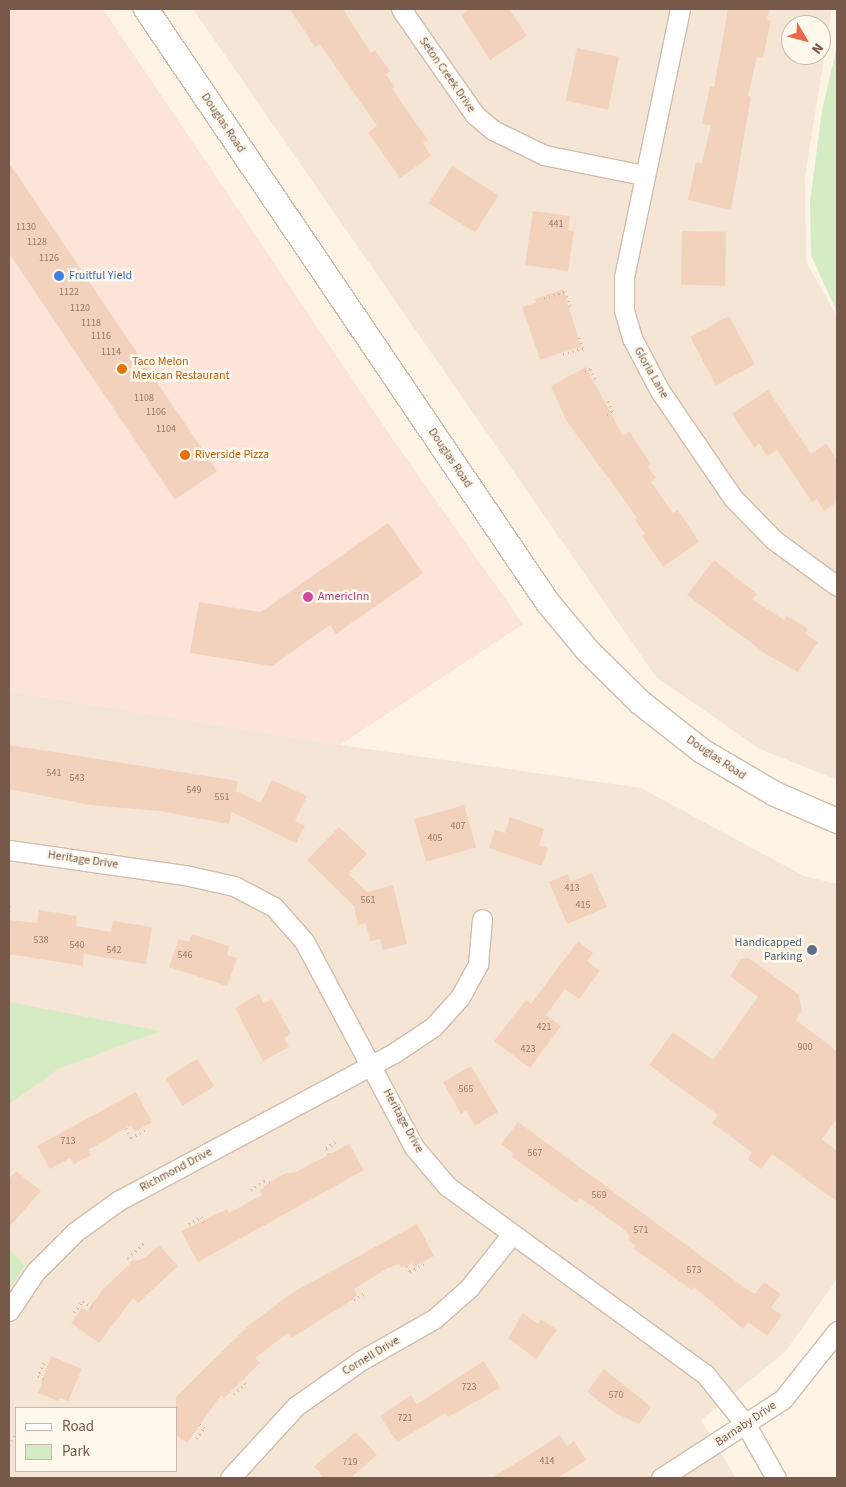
<!DOCTYPE html>
<style>
body{margin:0}
#map{position:relative;width:846px;height:1487px;overflow:hidden;background:#fdf4e6;font-family:"Source Sans 3",sans-serif}
div>[style]{position:absolute}
.residential>*{inset:0;background:#f5e5d4}
.commercial>*{inset:0;background:#fde4d9}
.green>*{inset:0;background:#d4ebc3}
.building>*{inset:0;background:#f3d2bd;transform-origin:0 0}
.path>*{height:3px;margin-top:-1.5px;transform-origin:0;background:repeating-linear-gradient(90deg,#d8b59f 0 1px,transparent 0 5px)}
.roads{filter:drop-shadow(1px 0 #d1bdae) drop-shadow(-1px 0 #d1bdae) drop-shadow(0 1px #d1bdae) drop-shadow(0 -1px #d1bdae)}
.minor>*{height:19px;margin:-9.5px;padding:0 9.5px;transform-origin:9.5px;border-radius:9.5px;background:#fff}
.tertiary>*{height:24px;margin:-12px;padding:0 12px;transform-origin:12px;border-radius:12px;background:#fff}
.dots>*{width:14px;height:14px;translate:-50% -50%;box-sizing:border-box;border:2px solid #fff8ed;border-radius:50%}
span{translate:-50% -50%;white-space:nowrap;text-align:center;line-height:1.15;-webkit-text-stroke:5px #fff8ed;paint-order:stroke}
.number-label{font-size:10px;color:#967767}
.number-label span{-webkit-text-stroke-width:0}
.street-label{font-size:12px;color:#77594a}
.shop-label{font-size:12px;color:#366cbe}
.left{translate:0 -50%;text-align:left}
.food-label{font-size:12px;color:#c56008}
.hotel-label{font-size:12px;color:#b23c85}
.service-label{font-size:12px;color:#4e5e75}
.right{translate:-100% -50%;text-align:right}
.frame{position:absolute;inset:0;border:10px solid #77594a;pointer-events:none}
.legend{position:absolute;left:15px;top:1407px;width:162px;height:65px;box-sizing:border-box;background:#fff8ed;border:1px solid #c9b8ac;margin:0;padding:6px 9px;list-style:none;font-size:15px;color:#77594a}
.legend li{display:flex;align-items:center;gap:10px;height:25px}
.legend b{width:25px;border:1px solid #c9b8ac}
.north{position:absolute;left:781px;top:15px;width:50px;height:50px;box-sizing:border-box;background:#fff8ed;border:1px solid #c9b8ac;border-radius:50%;rotate:127deg;font-size:14px;font-weight:700;line-height:20px;text-align:center;color:#77594a}
.north::after{content:'';display:block;margin:auto;width:18px;height:22px;background:#ea6a48;clip-path:polygon(50% 0,100% 100%,50% 72%,0 100%)}
</style>
<div id="map">
<div class="residential">
<i style="clip-path:polygon(evenodd,193px 9px,832px 9px,805px 176px,806px 262px,837px 316px,837px 780px,760px 749px,656px 677px,193px 9px,791px 25px,821px 25px,821px 55px,791px 55px,791px 25px)"></i>
<i style="clip-path:polygon(evenodd,9px 691px,340px 745px,641px 788px,804px 876px,837px 884px,837px 1279px,785px 1352px,701px 1420px,736px 1478px,9px 1478px,9px 691px,16px 1408px,176px 1408px,176px 1471px,16px 1471px,16px 1408px)"></i>
</div>
<div class="commercial">
<i style="clip-path:polygon(9px 9px,103px 9px,396px 444px,523px 624px,340px 745px,9px 691px)"></i>
</div>
<div class="green">
<i style="clip-path:polygon(837px 46px,837px 312px,811px 255px,810px 202px,822px 111px)"></i>
<i style="clip-path:polygon(9px 1002px,160px 1031px,58px 1069px,9px 1104px)"></i>
<i style="clip-path:polygon(9px 1249px,25px 1266px,9px 1289px)"></i>
</div>
<div class="building">
<i style="clip-path:polygon(290px 9px,343px 9px,371px 53px,375px 50px,390px 71px,386px 74px,395px 87px,392px 89px,428px 140px,423px 143px,431px 156px,400px 178px,368px 132px,377px 126px,320px 44px,315px 47px)"></i>
<i style="clip-path:polygon(470px 9px,509px 9px,527px 36px,490px 60px,461px 15px)"></i>
<i style="clip-path:polygon(733px 9px,769px 9px,767px 20px,771px 21px,763px 58px,757px 57px,748px 96px,751px 97px,731px 210px,688px 200px,696px 162px,702px 163px,711px 125px,702px 124px,710px 86px,714px 87px,728px 10px)"></i>
<i style="left:577px;top:48px;width:43px;height:54px;rotate:12deg"></i>
<i style="clip-path:polygon(9px 163px,217px 471px,175px 500px,9px 253px)"></i>
<i style="left:452px;top:166px;width:55px;height:44px;rotate:32deg"></i>
<i style="clip-path:polygon(533px 211px,570px 216px,568px 230px,574px 231px,568px 271px,525px 265px)"></i>
<i style="left:682px;top:231px;width:44px;height:54px;rotate:1deg"></i>
<i style="clip-path:polygon(563px 289px,581px 346px,540px 360px,522px 307px,536px 303px,535px 299px)"></i>
<i style="left:729px;top:316px;width:55px;height:44px;rotate:62deg"></i>
<i style="clip-path:polygon(586px 367px,623px 436px,629px 431px,651px 464px,648px 467px,656px 478px,651px 482px,673px 513px,678px 510px,699px 542px,663px 567px,642px 536px,645px 534px,635px 520px,638px 519px,566px 420px,551px 386px)"></i>
<i style="clip-path:polygon(768px 390px,811px 454px,826px 443px,837px 460px,837px 502px,824px 511px,817px 499px,812px 502px,777px 450px,767px 456px,759px 444px,754px 447px,732px 414px)"></i>
<i style="clip-path:polygon(388px 523px,423px 573px,336px 634px,330px 625px,272px 666px,190px 653px,199px 602px,261px 612px)"></i>
<i style="clip-path:polygon(714px 560px,757px 594px,752px 599px,784px 620px,787px 616px,808px 629px,805px 634px,818px 642px,798px 672px,766px 654px,687px 595px)"></i>
<i style="clip-path:polygon(9px 745px,238px 781px,236px 791px,261px 803px,272px 780px,307px 796px,295px 821px,305px 826px,296px 843px,232px 812px,229px 824px,160px 811px,90px 805px,9px 789px)"></i>
<i style="left:464px;top:805px;width:44px;height:52px;rotate:74deg"></i>
<i style="clip-path:polygon(510px 817px,544px 829px,539px 845px,548px 848px,542px 866px,489px 848px,495px 830px,505px 833px)"></i>
<i style="clip-path:polygon(339px 827px,367px 854px,348px 874px,367px 892px,393px 885px,407px 944px,383px 950px,380px 939px,370px 941px,366px 923px,358px 925px,354px 906px,307px 860px)"></i>
<i style="clip-path:polygon(592px 873px,607px 907px,567px 924px,549px 882px,568px 874px,571px 882px)"></i>
<i style="clip-path:polygon(39px 910px,77px 916px,76px 926px,111px 932px,113px 921px,152px 927px,146px 964px,84px 954px,83px 966px,9px 954px,9px 920px,37px 923px)"></i>
<i style="clip-path:polygon(192px 934px,229px 946px,227px 955px,237px 958px,227px 986px,169px 967px,179px 939px,189px 942px)"></i>
<i style="clip-path:polygon(578px 941px,593px 953px,587px 961px,600px 971px,579px 999px,565px 989px,546px 1015px,561px 1026px,530px 1068px,494px 1041px,526px 1000px,531px 1004px)"></i>
<i style="clip-path:polygon(749px 958px,799px 995px,802px 1011px,796px 1020px,837px 1051px,837px 1119px,822px 1139px,837px 1151px,837px 1202px,772px 1154px,761px 1169px,748px 1159px,752px 1152px,712px 1123px,718px 1115px,649px 1065px,673px 1032px,713px 1060px,758px 997px,730px 976px,741px 959px)"></i>
<i style="clip-path:polygon(259px 994px,264px 1003px,272px 999px,291px 1034px,284px 1038px,289px 1047px,263px 1061px,235px 1008px)"></i>
<i style="left:197px;top:1059px;width:32px;height:37px;rotate:58deg"></i>
<i style="clip-path:polygon(471px 1066px,498px 1112px,475px 1126px,466px 1110px,461px 1114px,443px 1082px)"></i>
<i style="clip-path:polygon(136px 1092px,152px 1122px,135px 1132px,131px 1125px,88px 1150px,91px 1155px,74px 1164px,70px 1158px,50px 1169px,37px 1146px)"></i>
<i style="clip-path:polygon(518px 1122px,745px 1288px,755px 1294px,764px 1282px,781px 1294px,771px 1308px,782px 1315px,767px 1336px,748px 1322px,743px 1329px,694px 1287px,692px 1290px,634px 1249px,636px 1246px,627px 1240px,630px 1236px,621px 1227px,580px 1198px,577px 1203px,512px 1157px,514px 1154px,501px 1144px)"></i>
<i style="clip-path:polygon(349px 1144px,364px 1170px,198px 1262px,181px 1231px,227px 1209px,229px 1213px,262px 1195px,260px 1190px,273px 1180px,286px 1173px,294px 1173px)"></i>
<i style="clip-path:polygon(16px 1171px,41px 1191px,9px 1227px,9px 1179px)"></i>
<i style="clip-path:polygon(417px 1224px,434px 1256px,414px 1267px,412px 1263px,401px 1268px,399px 1264px,388px 1268px,354px 1289px,357px 1295px,346px 1304px,291px 1338px,288px 1333px,255px 1358px,260px 1363px,224px 1398px,221px 1395px,187px 1443px,176px 1435px,176px 1397px,248px 1326px,292px 1293px)"></i>
<i style="clip-path:polygon(159px 1245px,178px 1266px,138px 1303px,133px 1298px,99px 1343px,71px 1323px,82px 1308px,87px 1311px,103px 1289px,135px 1259px,137px 1261px,146px 1257px)"></i>
<i style="clip-path:polygon(523px 1313px,538px 1324px,541px 1319px,557px 1330px,536px 1359px,508px 1338px)"></i>
<i style="clip-path:polygon(51px 1356px,82px 1369px,68px 1401px,60px 1398px,58px 1401px,38px 1393px)"></i>
<i style="clip-path:polygon(484px 1361px,500px 1388px,448px 1417px,445px 1413px,399px 1441px,395px 1439px,380px 1416px,411px 1395px,417px 1404px)"></i>
<i style="clip-path:polygon(604px 1369px,651px 1407px,639px 1424px,615px 1413px,587px 1392px)"></i>
<i style="clip-path:polygon(356px 1432px,377px 1455px,350px 1478px,324px 1478px,314px 1466px)"></i>
<i style="clip-path:polygon(560px 1435px,567px 1446px,574px 1441px,586px 1460px,557px 1478px,492px 1478px)"></i>
</div>
<div class="path">
<i style="left:544px;top:298px;width:22px;rotate:-18deg"></i>
<i style="left:565px;top:291px;width:16px;rotate:72deg"></i>
<i style="left:563px;top:354px;width:21px;rotate:-17deg"></i>
<i style="left:583px;top:348px;width:13px;rotate:-108deg"></i>
<i style="left:585px;top:372px;width:6px;rotate:-31deg"></i>
<i style="left:590px;top:369px;width:14px;rotate:60deg"></i>
<i style="left:607px;top:415px;width:7px;rotate:-34deg"></i>
<i style="left:613px;top:411px;width:11px;rotate:-117deg"></i>
<i style="left:9px;top:901px;width:15px;rotate:90deg"></i>
<i style="left:126px;top:1128px;width:11px;rotate:63deg"></i>
<i style="left:131px;top:1138px;width:16px;rotate:-30deg"></i>
<i style="left:329px;top:1154px;width:7px;rotate:-117deg"></i>
<i style="left:326px;top:1148px;width:13px;rotate:-32deg"></i>
<i style="left:251px;top:1190px;width:16px;rotate:-35deg"></i>
<i style="left:264px;top:1181px;width:8px;rotate:14deg"></i>
<i style="left:189px;top:1224px;width:14px;rotate:-30deg"></i>
<i style="left:201px;top:1217px;width:6px;rotate:59deg"></i>
<i style="left:132px;top:1262px;width:6px;rotate:-135deg"></i>
<i style="left:128px;top:1258px;width:22px;rotate:-43deg"></i>
<i style="left:406px;top:1266px;width:7px;rotate:56deg"></i>
<i style="left:410px;top:1272px;width:19px;rotate:-32deg"></i>
<i style="left:352px;top:1298px;width:3px;rotate:45deg"></i>
<i style="left:354px;top:1300px;width:13px;rotate:-32deg"></i>
<i style="left:74px;top:1312px;width:14px;rotate:-51deg"></i>
<i style="left:83px;top:1301px;width:11px;rotate:34deg"></i>
<i style="left:44px;top:1363px;width:14px;rotate:115deg"></i>
<i style="left:38px;top:1376px;width:7px;rotate:27deg"></i>
<i style="left:234px;top:1394px;width:15px;rotate:-42deg"></i>
<i style="left:245px;top:1384px;width:5px;rotate:-112deg"></i>
<i style="left:196px;top:1438px;width:13px;rotate:-51deg"></i>
<i style="left:204px;top:1428px;width:6px;rotate:-141deg"></i>
<i style="left:9px;top:1445px;width:13px;rotate:-58deg"></i>
</div>
<div class="roads">
<div class="minor">
<i style="left:401px;top:9px;width:129px;rotate:55.1deg"></i>
<i style="left:475px;top:115px;width:23px;rotate:40deg"></i>
<i style="left:493px;top:130px;width:57px;rotate:26.1deg"></i>
<i style="left:544px;top:155px;width:101px;rotate:11.4deg"></i>
<i style="left:680px;top:9px;width:274px;rotate:101.8deg"></i>
<i style="left:624px;top:277px;width:33px;rotate:90deg"></i>
<i style="left:624px;top:310px;width:29px;rotate:74deg"></i>
<i style="left:632px;top:338px;width:60px;rotate:62.2deg"></i>
<i style="left:660px;top:391px;width:130px;rotate:55.7deg"></i>
<i style="left:733px;top:498px;width:59px;rotate:45.7deg"></i>
<i style="left:774px;top:540px;width:78px;rotate:36.1deg"></i>
<i style="left:9px;top:850px;width:178px;rotate:8.1deg"></i>
<i style="left:185px;top:875px;width:50px;rotate:12.7deg"></i>
<i style="left:234px;top:886px;width:45px;rotate:27.7deg"></i>
<i style="left:274px;top:907px;width:45px;rotate:48.6deg"></i>
<i style="left:304px;top:941px;width:234px;rotate:61.9deg"></i>
<i style="left:414px;top:1147px;width:51px;rotate:49.8deg"></i>
<i style="left:447px;top:1186px;width:319px;rotate:36.1deg"></i>
<i style="left:705px;top:1374px;width:65px;rotate:51.2deg"></i>
<i style="left:746px;top:1425px;width:61px;rotate:60.5deg"></i>
<i style="left:9px;top:1311px;width:47px;rotate:-56.3deg"></i>
<i style="left:35px;top:1272px;width:57px;rotate:-45deg"></i>
<i style="left:75px;top:1232px;width:53px;rotate:-35.8deg"></i>
<i style="left:118px;top:1201px;width:313px;rotate:-28.2deg"></i>
<i style="left:394px;top:1053px;width:47px;rotate:-33.7deg"></i>
<i style="left:433px;top:1027px;width:40px;rotate:-48deg"></i>
<i style="left:460px;top:997px;width:38px;rotate:-61deg"></i>
<i style="left:478px;top:964px;width:45px;rotate:-84.9deg"></i>
<i style="left:230px;top:1478px;width:98px;rotate:-47.5deg"></i>
<i style="left:296px;top:1406px;width:78px;rotate:-35.1deg"></i>
<i style="left:360px;top:1361px;width:85px;rotate:-29.6deg"></i>
<i style="left:434px;top:1319px;width:47px;rotate:-41.5deg"></i>
<i style="left:469px;top:1288px;width:69px;rotate:-51.5deg"></i>
<i style="left:661px;top:1478px;width:145px;rotate:-32.9deg"></i>
<i style="left:783px;top:1399px;width:87px;rotate:-51.5deg"></i>
</div>
<div class="tertiary">
<i style="left:146px;top:9px;width:717px;rotate:55.91deg"></i>
<i style="left:548px;top:603px;width:62px;rotate:50.2deg"></i>
<i style="left:588px;top:651px;width:74px;rotate:44.5deg"></i>
<i style="left:641px;top:703px;width:78px;rotate:38.2deg"></i>
<i style="left:702px;top:751px;width:85px;rotate:30.5deg"></i>
<i style="left:775px;top:794px;width:68px;rotate:23.5deg"></i>
</div>
</div>
<div class="dots">
<i style="left:59px;top:276px;background:#3f7fe0"></i>
<i style="left:122px;top:369px;background:#e8710a"></i>
<i style="left:185px;top:455px;background:#e8710a"></i>
<i style="left:308px;top:597px;background:#d1479c"></i>
<i style="left:812px;top:950px;background:#5c6f8a"></i>
</div>
<div class="number-label">
<span style="left:556px;top:225px">441</span>
<span style="left:26px;top:228px">1130</span>
<span style="left:37px;top:243px">1128</span>
<span style="left:49px;top:259px">1126</span>
<span style="left:69px;top:293px">1122</span>
<span style="left:80px;top:309px">1120</span>
<span style="left:91px;top:324px">1118</span>
<span style="left:101px;top:337px">1116</span>
<span style="left:111px;top:353px">1114</span>
<span style="left:144px;top:399px">1108</span>
<span style="left:156px;top:413px">1106</span>
<span style="left:166px;top:430px">1104</span>
<span style="left:54px;top:774px">541</span>
<span style="left:77px;top:779px">543</span>
<span style="left:194px;top:791px">549</span>
<span style="left:222px;top:798px">551</span>
<span style="left:458px;top:827px">407</span>
<span style="left:435px;top:839px">405</span>
<span style="left:572px;top:889px">413</span>
<span style="left:368px;top:901px">561</span>
<span style="left:583px;top:906px">415</span>
<span style="left:41px;top:941px">538</span>
<span style="left:77px;top:946px">540</span>
<span style="left:114px;top:951px">542</span>
<span style="left:185px;top:956px">546</span>
<span style="left:544px;top:1028px">421</span>
<span style="left:805px;top:1048px">900</span>
<span style="left:528px;top:1050px">423</span>
<span style="left:466px;top:1090px">565</span>
<span style="left:68px;top:1142px">713</span>
<span style="left:535px;top:1154px">567</span>
<span style="left:599px;top:1196px">569</span>
<span style="left:641px;top:1231px">571</span>
<span style="left:694px;top:1271px">573</span>
<span style="left:469px;top:1388px">723</span>
<span style="left:616px;top:1396px">570</span>
<span style="left:405px;top:1419px">721</span>
<span style="left:547px;top:1462px">414</span>
<span style="left:350px;top:1463px">719</span>
</div>
<div class="street-label">
<span style="left:447px;top:75px;rotate:55deg">Seton Creek Drive</span>
<span style="left:223px;top:123px;rotate:56deg">Douglas Road</span>
<span style="left:651px;top:373px;rotate:60deg">Gloria Lane</span>
<span style="left:450px;top:458px;rotate:56deg">Douglas Road</span>
<span style="left:716px;top:758px;rotate:34deg">Douglas Road</span>
<span style="left:83px;top:860px;rotate:8deg">Heritage Drive</span>
<span style="left:403px;top:1121px;rotate:61deg">Heritage Drive</span>
<span style="left:176px;top:1170px;rotate:-28deg">Richmond Drive</span>
<span style="left:371px;top:1356px;rotate:-31deg">Cornell Drive</span>
<span style="left:746px;top:1424px;rotate:-34deg">Barnaby Drive</span>
</div>
<div class="shop-label">
<span class="left" style="left:69px;top:276px">Fruitful Yield</span>
</div>
<div class="food-label">
<span class="left" style="left:132px;top:369px">Taco Melon<br>Mexican Restaurant</span>
<span class="left" style="left:195px;top:455px">Riverside Pizza</span>
</div>
<div class="hotel-label">
<span class="left" style="left:318px;top:597px">AmericInn</span>
</div>
<div class="service-label">
<span class="right" style="left:802px;top:950px">Handicapped<br>Parking</span>
</div>
<div class="frame"></div>
<ul class="legend">
<li><b style="height:6px;background:#fff"></b>Road</li>
<li><b style="height:14px;background:#d4ebc3"></b>Park</li>
</ul>
<div class="north">N</div>
</div>
